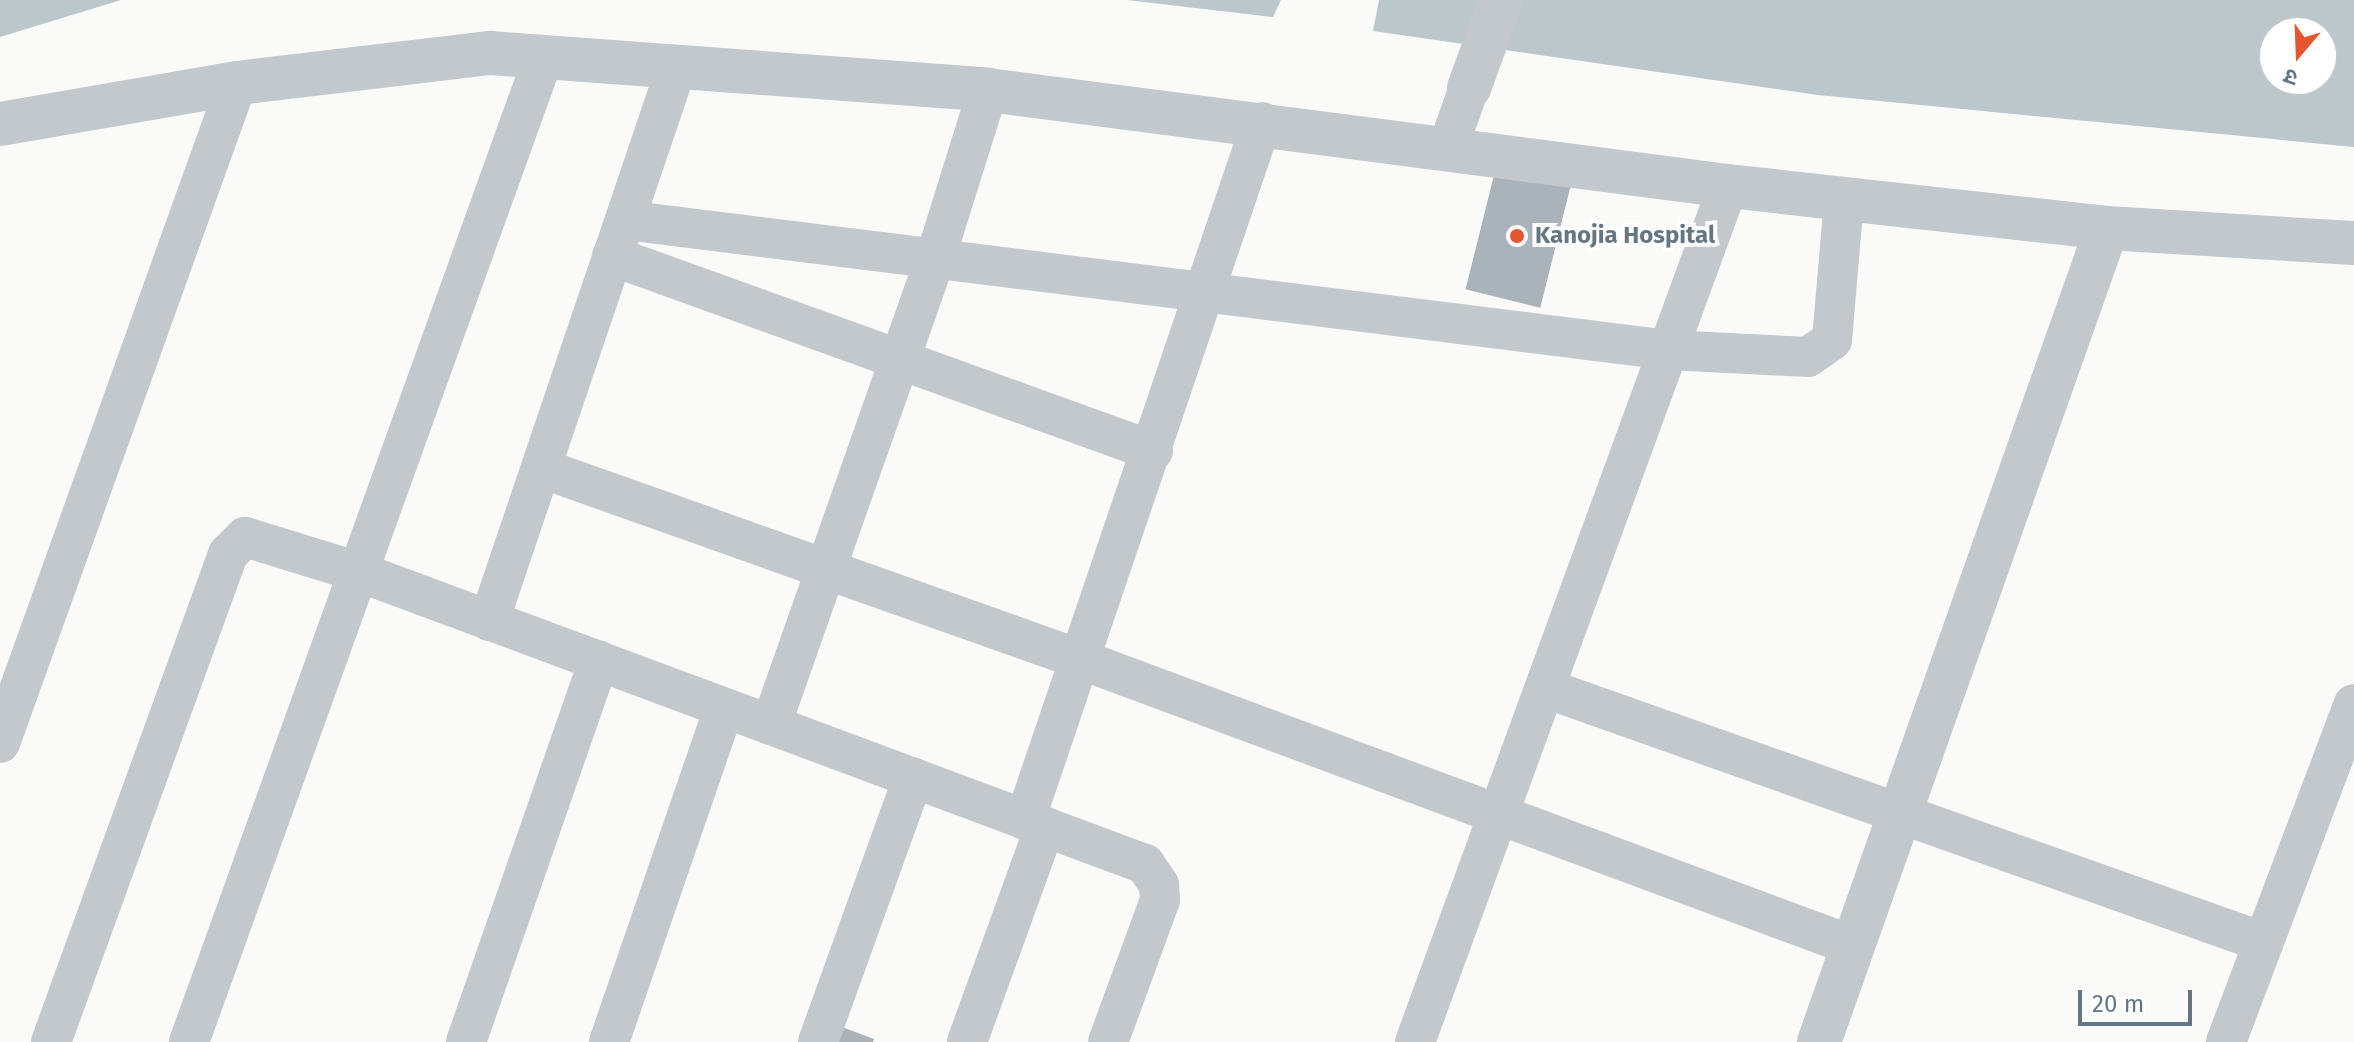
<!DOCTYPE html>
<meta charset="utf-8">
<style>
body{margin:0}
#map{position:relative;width:2354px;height:1042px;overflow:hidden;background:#fafaf8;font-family:"Fira Sans","Noto Sans Devanagari",sans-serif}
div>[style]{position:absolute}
.water>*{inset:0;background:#bbc7cb}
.building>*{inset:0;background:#aab3b9;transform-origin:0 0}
.minor>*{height:40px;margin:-20px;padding:0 20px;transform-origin:20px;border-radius:20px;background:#c3c8cc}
.tertiary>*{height:44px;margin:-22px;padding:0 22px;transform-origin:22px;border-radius:22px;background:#c3c8cc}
.dots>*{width:22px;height:22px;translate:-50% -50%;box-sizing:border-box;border:4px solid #fff;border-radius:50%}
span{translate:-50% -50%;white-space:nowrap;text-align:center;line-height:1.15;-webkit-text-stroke:8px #fff;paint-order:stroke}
.poi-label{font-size:24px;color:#657683;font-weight:700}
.left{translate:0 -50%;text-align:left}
.north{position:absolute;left:2258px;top:16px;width:80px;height:80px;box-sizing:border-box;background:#fff;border:2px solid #c1c8cd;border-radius:50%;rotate:199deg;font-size:22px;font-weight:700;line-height:32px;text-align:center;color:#657683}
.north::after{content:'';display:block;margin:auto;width:28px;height:36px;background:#e4572e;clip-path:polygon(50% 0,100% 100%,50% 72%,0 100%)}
.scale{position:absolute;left:2078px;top:990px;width:114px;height:36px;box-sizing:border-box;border:4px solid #657683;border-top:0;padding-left:10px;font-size:24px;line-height:28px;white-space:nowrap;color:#657683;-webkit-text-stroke:6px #fff;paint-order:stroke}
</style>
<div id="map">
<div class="water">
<i style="clip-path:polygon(0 0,121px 0,0 37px)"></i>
<i style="clip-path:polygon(1127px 0,1281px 0,1273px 17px)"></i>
<i style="clip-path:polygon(evenodd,1379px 0,2354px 0,2354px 147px,1818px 95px,1373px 31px,1379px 0,2274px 32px,2322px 32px,2322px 80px,2274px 80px,2274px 32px)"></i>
</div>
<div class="building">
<i style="left:1497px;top:163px;width:77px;height:130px;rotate:14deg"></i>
<i style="clip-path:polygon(842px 1027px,874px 1039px,873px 1042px,837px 1042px)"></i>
</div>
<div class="minor">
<i style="left:1447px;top:150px;width:66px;rotate:-70.5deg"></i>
<i style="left:625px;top:220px;width:1052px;rotate:7.1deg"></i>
<i style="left:1669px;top:350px;width:139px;rotate:2.9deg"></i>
<i style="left:1808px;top:357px;width:29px;rotate:-35deg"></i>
<i style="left:1832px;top:340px;width:142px;rotate:-85.1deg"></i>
<i style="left:612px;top:256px;width:575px;rotate:19.82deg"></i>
<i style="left:541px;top:468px;width:574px;rotate:19.54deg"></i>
<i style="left:1082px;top:660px;width:822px;rotate:20.35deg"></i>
<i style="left:489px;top:621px;width:586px;rotate:-71.29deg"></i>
<i style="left:1545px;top:688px;width:762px;rotate:19.48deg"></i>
<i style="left:771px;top:725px;width:494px;rotate:-70.6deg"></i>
<i style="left:935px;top:259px;width:177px;rotate:-72.6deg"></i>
<i style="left:0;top:743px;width:701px;rotate:-70.25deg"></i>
<i style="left:1025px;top:820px;width:737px;rotate:-71.25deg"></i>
<i style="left:51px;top:1042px;width:519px;rotate:-70.06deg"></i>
<i style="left:228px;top:554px;width:24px;rotate:-45deg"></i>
<i style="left:245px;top:537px;width:122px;rotate:17.1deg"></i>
<i style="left:362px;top:573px;width:835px;rotate:20.39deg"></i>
<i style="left:1145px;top:864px;width:25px;rotate:56deg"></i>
<i style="left:1159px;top:885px;width:15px;rotate:86deg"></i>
<i style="left:1160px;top:900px;width:151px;rotate:110.1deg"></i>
<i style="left:189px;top:1042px;width:1048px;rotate:-70.2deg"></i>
<i style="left:466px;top:1042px;width:404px;rotate:-70.8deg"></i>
<i style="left:609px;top:1042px;width:353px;rotate:-71deg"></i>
<i style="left:818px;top:1042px;width:281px;rotate:-70.2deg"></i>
<i style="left:967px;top:1042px;width:229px;rotate:-70.1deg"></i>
<i style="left:1415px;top:1042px;width:911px;rotate:-69.91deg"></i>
<i style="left:2226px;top:1042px;width:361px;rotate:-69.3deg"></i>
</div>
<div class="tertiary">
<i style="left:1469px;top:88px;width:94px;rotate:-70deg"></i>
<i style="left:0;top:124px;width:241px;rotate:-9.8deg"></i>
<i style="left:237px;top:83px;width:255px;rotate:-6.8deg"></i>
<i style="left:490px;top:53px;width:499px;rotate:4.2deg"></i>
<i style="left:988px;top:90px;width:746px;rotate:7.39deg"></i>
<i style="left:1728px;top:186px;width:381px;rotate:6.3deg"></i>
<i style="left:2107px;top:228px;width:247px;rotate:3.5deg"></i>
<i style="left:1819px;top:1042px;width:863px;rotate:-70.52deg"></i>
</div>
<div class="dots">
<i style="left:1517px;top:236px;background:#e4572e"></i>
</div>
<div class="poi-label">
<span class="left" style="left:1535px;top:236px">Kanojia Hospital</span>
</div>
<div class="north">उ</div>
<div class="scale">20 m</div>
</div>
